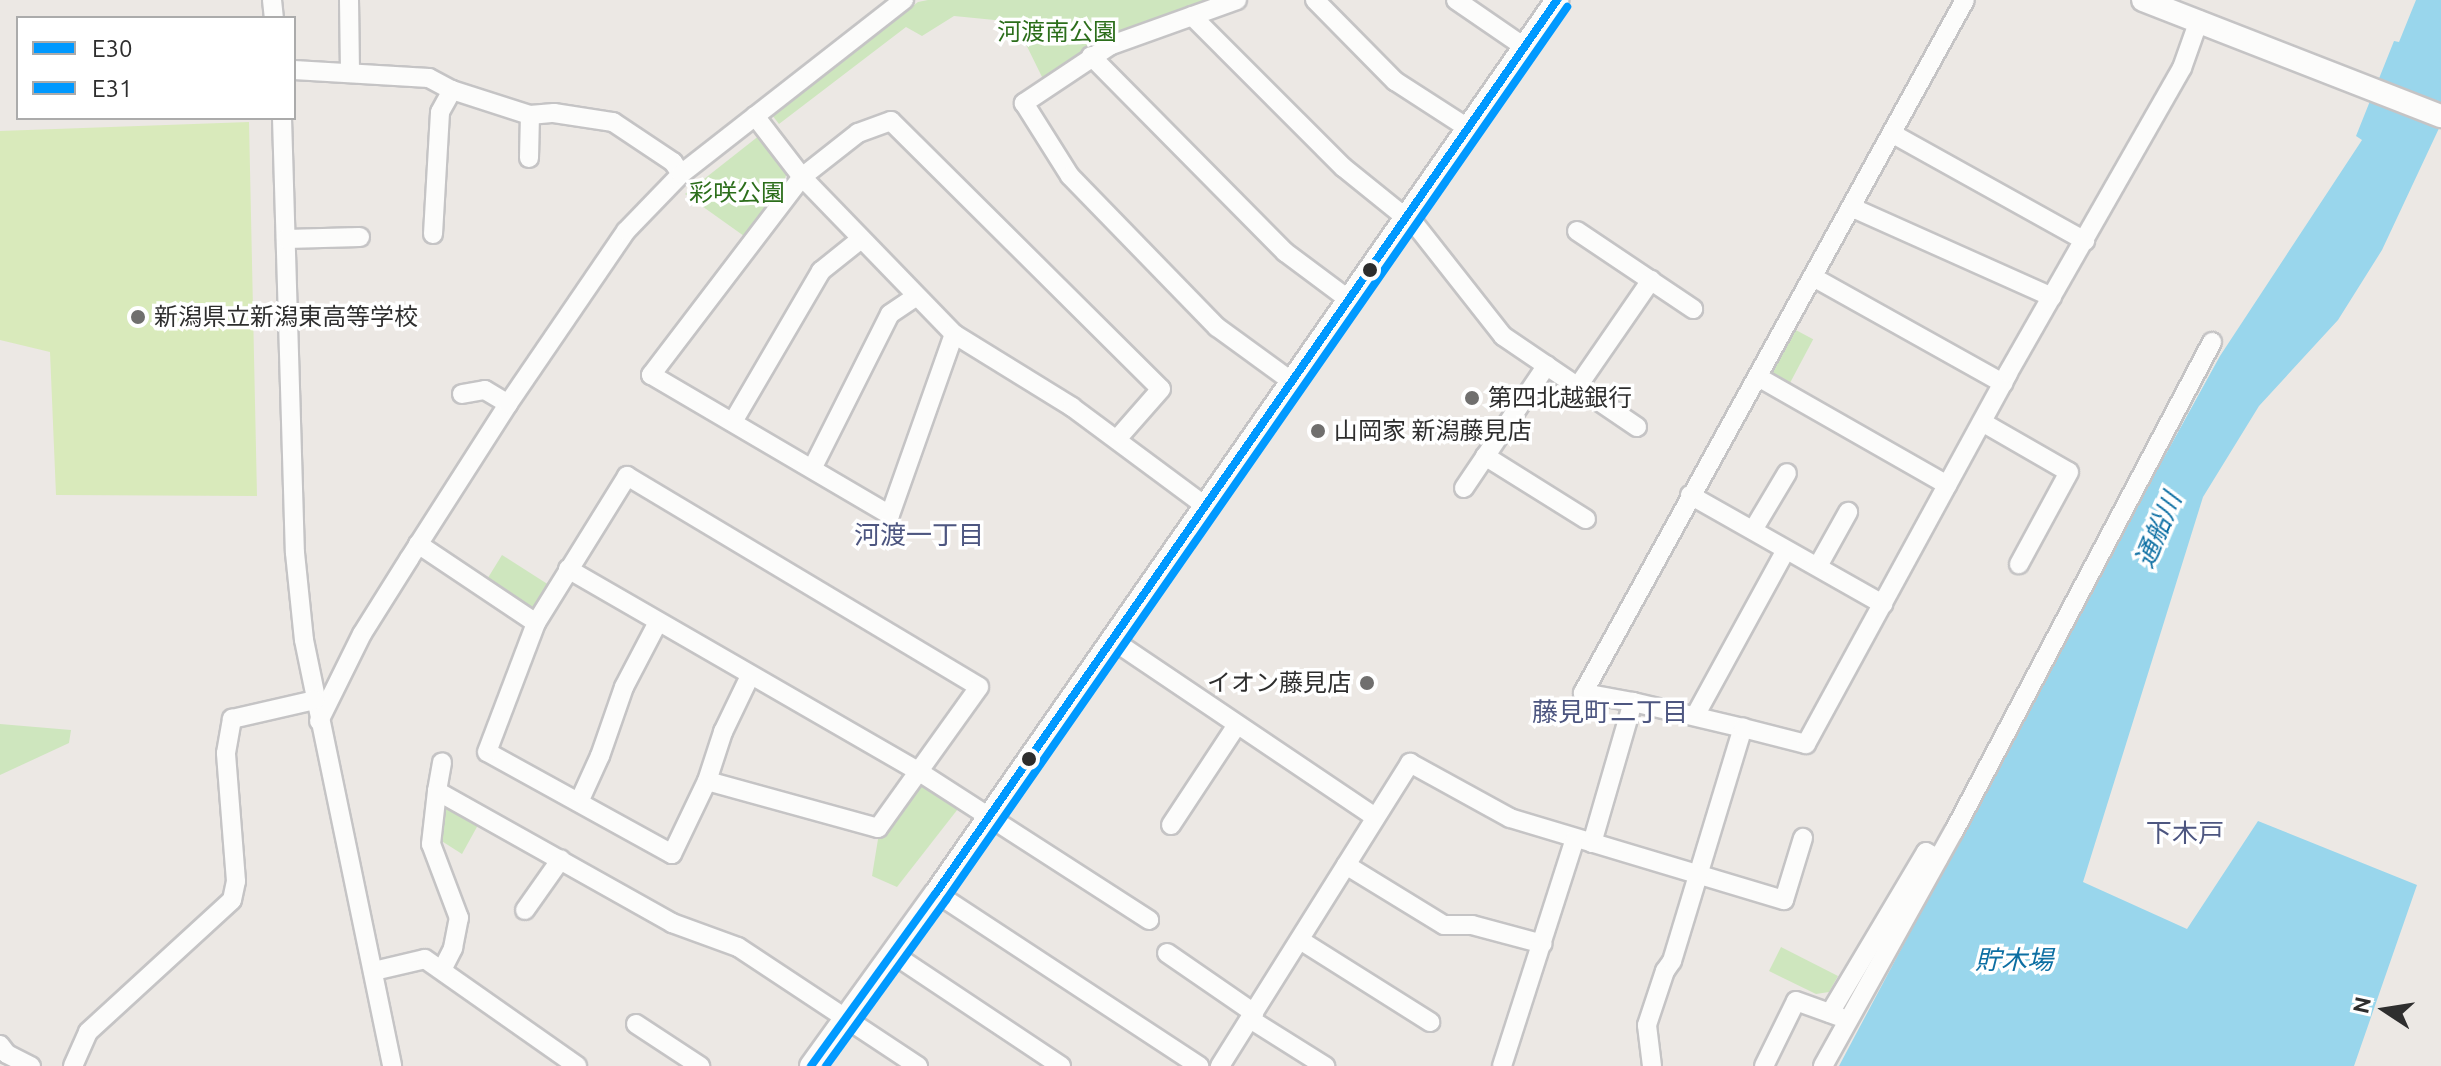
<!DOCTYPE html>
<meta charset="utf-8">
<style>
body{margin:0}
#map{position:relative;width:2441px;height:1066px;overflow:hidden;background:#ece8e4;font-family:Ubuntu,"Noto Sans JP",sans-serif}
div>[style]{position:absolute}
.green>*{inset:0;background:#cee6be;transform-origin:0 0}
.pitch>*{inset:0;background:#d9eabb}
.water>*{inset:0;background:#99d6ec}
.roads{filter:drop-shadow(2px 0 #c5c4c5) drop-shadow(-2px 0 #c5c4c5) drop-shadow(0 2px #c5c4c5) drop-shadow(0 -2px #c5c4c5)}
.minor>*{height:18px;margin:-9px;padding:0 9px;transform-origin:9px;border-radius:9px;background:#fcfcfb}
.tertiary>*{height:22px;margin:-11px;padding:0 11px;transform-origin:11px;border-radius:11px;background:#fcfcfb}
.bus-1>*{height:8px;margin:-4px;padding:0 4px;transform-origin:4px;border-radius:4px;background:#09f}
.bus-2>*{height:8px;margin:-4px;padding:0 4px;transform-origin:4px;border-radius:4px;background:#09f}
.dots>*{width:22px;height:22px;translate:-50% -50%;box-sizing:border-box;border:4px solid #fff;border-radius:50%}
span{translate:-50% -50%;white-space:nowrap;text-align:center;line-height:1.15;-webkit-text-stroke:7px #fff;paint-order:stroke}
.park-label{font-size:24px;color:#2c6e1b}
.poi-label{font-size:24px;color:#2e2e2e}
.left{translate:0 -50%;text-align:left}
.right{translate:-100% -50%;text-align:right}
.water-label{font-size:26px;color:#0d6fa3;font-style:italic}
.neighbourhood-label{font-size:26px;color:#4d5680}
.legend{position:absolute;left:16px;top:16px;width:280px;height:104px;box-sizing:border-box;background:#fff;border:2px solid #ababab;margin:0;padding:10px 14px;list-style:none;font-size:24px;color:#2e2e2e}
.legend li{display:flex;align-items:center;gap:16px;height:40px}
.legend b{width:40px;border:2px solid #ababab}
.north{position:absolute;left:2345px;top:970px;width:80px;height:80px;-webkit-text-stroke:6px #fff;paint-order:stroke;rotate:282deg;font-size:22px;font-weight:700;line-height:32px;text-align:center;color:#2e2e2e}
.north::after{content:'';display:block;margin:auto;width:28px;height:36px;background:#2e2e2e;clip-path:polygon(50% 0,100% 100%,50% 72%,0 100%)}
</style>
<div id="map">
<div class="green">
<i style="clip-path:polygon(928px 0,1216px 0,1086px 52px,1043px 79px,1015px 22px,954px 16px,922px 36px,906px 27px,779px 124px,772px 115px,918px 2px)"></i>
<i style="clip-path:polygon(760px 135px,787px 172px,784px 182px,744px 236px,685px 194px)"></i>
<i style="left:1792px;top:328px;width:24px;height:52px;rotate:28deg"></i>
<i style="clip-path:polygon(502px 555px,549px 585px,536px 606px,527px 608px,486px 581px)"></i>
<i style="clip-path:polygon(0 724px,71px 730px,69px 743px,0 775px)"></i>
<i style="clip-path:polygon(919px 777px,961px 805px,897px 887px,872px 876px,879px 833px)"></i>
<i style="clip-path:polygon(447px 807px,478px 825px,462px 854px,440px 840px,440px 814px)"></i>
<i style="clip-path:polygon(1781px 947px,1838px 976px,1829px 992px,1816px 994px,1769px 971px)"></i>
</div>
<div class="pitch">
<i style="clip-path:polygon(249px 122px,257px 496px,56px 495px,50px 352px,0 340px,0 131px)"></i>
</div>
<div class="water">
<i style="clip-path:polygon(2416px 0,2441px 0,2441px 124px,2382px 250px,2338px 320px,2259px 406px,2203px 497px,2083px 882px,2187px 929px,2258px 821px,2417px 885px,2354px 1066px,1839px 1066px,2113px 550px,2220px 356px,2362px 140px,2356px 136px,2394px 41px,2399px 42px)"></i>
</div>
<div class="roads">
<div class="minor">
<i style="left:272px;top:0;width:18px;rotate:84deg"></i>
<i style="left:349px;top:0;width:71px;rotate:89.2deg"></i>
<i style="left:1237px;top:0;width:134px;rotate:160.3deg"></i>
<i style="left:1111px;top:45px;width:105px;rotate:146.3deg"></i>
<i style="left:1024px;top:103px;width:86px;rotate:57.8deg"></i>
<i style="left:1070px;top:176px;width:211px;rotate:45.8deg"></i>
<i style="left:1217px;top:327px;width:92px;rotate:36.1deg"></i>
<i style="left:1315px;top:0;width:114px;rotate:45.4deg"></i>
<i style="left:1395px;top:81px;width:85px;rotate:32.9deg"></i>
<i style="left:1456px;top:0;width:81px;rotate:34.5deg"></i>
<i style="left:1192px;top:16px;width:214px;rotate:45deg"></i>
<i style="left:1343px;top:167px;width:80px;rotate:38.9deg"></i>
<i style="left:1091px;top:56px;width:276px;rotate:45.3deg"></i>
<i style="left:1285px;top:252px;width:79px;rotate:36.7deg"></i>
<i style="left:294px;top:70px;width:135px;rotate:3.4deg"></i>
<i style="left:429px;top:78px;width:26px;rotate:28deg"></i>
<i style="left:452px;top:90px;width:82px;rotate:17.8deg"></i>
<i style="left:530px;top:115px;width:24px;rotate:-5deg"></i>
<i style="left:554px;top:113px;width:60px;rotate:8.7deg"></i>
<i style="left:613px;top:122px;width:72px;rotate:33.7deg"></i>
<i style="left:673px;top:162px;width:14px;rotate:56deg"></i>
<i style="left:755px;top:116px;width:77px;rotate:52.4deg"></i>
<i style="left:802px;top:177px;width:219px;rotate:45.9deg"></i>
<i style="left:954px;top:334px;width:139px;rotate:31.7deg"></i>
<i style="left:1072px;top:407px;width:164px;rotate:36.6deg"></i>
<i style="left:282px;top:118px;width:435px;rotate:88.3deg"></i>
<i style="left:295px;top:553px;width:87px;rotate:84.1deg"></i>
<i style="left:304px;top:640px;width:435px;rotate:78.3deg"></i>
<i style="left:1893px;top:134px;width:220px;rotate:29.1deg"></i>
<i style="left:529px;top:158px;width:43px;rotate:-88.7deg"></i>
<i style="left:1853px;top:208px;width:218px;rotate:24.1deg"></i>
<i style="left:1407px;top:214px;width:155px;rotate:51.8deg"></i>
<i style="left:1503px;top:336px;width:162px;rotate:34.2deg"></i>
<i style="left:1577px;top:231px;width:140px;rotate:33.9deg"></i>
<i style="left:433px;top:234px;width:122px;rotate:-86.7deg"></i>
<i style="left:440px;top:112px;width:25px;rotate:-61deg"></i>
<i style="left:286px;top:239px;width:74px;rotate:-1.5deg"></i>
<i style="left:1813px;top:277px;width:218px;rotate:29.2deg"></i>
<i style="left:954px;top:334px;width:192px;rotate:109.5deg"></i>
<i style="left:890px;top:515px;width:277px;rotate:-149.6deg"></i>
<i style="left:651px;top:375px;width:249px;rotate:-52.7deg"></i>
<i style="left:802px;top:177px;width:71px;rotate:-38.2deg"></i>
<i style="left:858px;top:133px;width:35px;rotate:-20deg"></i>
<i style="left:891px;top:121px;width:380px;rotate:44.8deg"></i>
<i style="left:1161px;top:389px;width:67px;rotate:131.3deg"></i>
<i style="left:1758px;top:377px;width:218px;rotate:29.7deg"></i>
<i style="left:1578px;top:386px;width:129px;rotate:-55.4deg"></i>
<i style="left:462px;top:394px;width:23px;rotate:-10deg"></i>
<i style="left:485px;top:390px;width:27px;rotate:31deg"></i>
<i style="left:734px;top:420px;width:173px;rotate:-59.7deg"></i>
<i style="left:821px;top:271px;width:51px;rotate:-38.7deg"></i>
<i style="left:1982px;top:422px;width:100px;rotate:29.9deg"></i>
<i style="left:2069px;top:472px;width:105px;rotate:118.5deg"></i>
<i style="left:1485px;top:456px;width:119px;rotate:32deg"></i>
<i style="left:813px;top:467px;width:171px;rotate:-63.3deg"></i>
<i style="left:890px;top:314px;width:30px;rotate:-34deg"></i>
<i style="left:627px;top:476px;width:410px;rotate:30.9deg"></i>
<i style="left:979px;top:687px;width:173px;rotate:125.6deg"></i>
<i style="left:878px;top:828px;width:177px;rotate:-164.6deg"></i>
<i style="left:707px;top:781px;width:81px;rotate:115.6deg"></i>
<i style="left:672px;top:854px;width:211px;rotate:-151.1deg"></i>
<i style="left:487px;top:752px;width:138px;rotate:-69.2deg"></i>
<i style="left:536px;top:623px;width:173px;rotate:-58.2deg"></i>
<i style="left:1464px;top:488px;width:148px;rotate:-56deg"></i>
<i style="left:1690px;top:495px;width:222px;rotate:29.5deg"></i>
<i style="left:1753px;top:530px;width:66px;rotate:-59.2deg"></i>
<i style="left:418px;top:544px;width:142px;rotate:33.8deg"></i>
<i style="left:1818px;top:566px;width:62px;rotate:-60.9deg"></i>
<i style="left:568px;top:569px;width:404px;rotate:30deg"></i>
<i style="left:918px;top:771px;width:275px;rotate:32.8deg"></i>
<i style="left:1111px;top:639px;width:318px;rotate:34deg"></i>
<i style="left:1633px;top:702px;width:113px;rotate:13.3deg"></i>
<i style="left:1695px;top:716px;width:189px;rotate:-61.3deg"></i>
<i style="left:319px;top:721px;width:97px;rotate:-63.7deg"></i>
<i style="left:362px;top:634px;width:89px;rotate:-57.9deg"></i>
<i style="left:409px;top:559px;width:184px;rotate:-57.4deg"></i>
<i style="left:508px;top:404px;width:209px;rotate:-55.7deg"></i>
<i style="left:626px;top:231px;width:79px;rotate:-46deg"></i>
<i style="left:681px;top:174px;width:283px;rotate:-38deg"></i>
<i style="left:707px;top:781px;width:52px;rotate:-71.9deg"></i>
<i style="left:723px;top:732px;width:62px;rotate:-64.3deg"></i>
<i style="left:437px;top:791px;width:29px;rotate:-80deg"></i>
<i style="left:579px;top:802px;width:51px;rotate:-65.5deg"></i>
<i style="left:600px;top:756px;width:73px;rotate:-70.8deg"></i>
<i style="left:624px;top:687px;width:73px;rotate:-62.4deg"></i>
<i style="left:1171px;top:825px;width:120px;rotate:-56.6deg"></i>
<i style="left:1592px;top:843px;width:147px;rotate:-73.8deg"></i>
<i style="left:1633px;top:702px;width:51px;rotate:-169.8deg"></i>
<i style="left:1583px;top:693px;width:791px;rotate:-61.14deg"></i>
<i style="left:1346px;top:865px;width:115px;rotate:31.5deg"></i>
<i style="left:1444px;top:925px;width:28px"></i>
<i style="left:1472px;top:925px;width:73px;rotate:15deg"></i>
<i style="left:936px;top:893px;width:315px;rotate:33.3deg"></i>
<i style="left:525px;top:910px;width:62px;rotate:-54.8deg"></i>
<i style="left:1300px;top:940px;width:154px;rotate:32.2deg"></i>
<i style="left:1167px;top:953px;width:106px;rotate:34.6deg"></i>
<i style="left:893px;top:954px;width:202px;rotate:33.7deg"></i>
<i style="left:442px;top:970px;width:25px;rotate:-63deg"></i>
<i style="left:453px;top:948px;width:31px;rotate:-79deg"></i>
<i style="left:459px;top:918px;width:79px;rotate:-110.7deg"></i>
<i style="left:431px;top:844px;width:53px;rotate:-83.5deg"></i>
<i style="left:437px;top:791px;width:270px;rotate:29.3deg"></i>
<i style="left:672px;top:923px;width:70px;rotate:20deg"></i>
<i style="left:738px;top:947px;width:216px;rotate:33.5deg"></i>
<i style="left:374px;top:971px;width:52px;rotate:-13.2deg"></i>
<i style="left:425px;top:959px;width:186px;rotate:35.1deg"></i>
<i style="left:1830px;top:1013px;width:187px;rotate:-59.2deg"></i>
<i style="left:1926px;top:852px;width:14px;rotate:30deg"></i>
<i style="left:1250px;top:1019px;width:89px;rotate:32.1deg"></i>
<i style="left:636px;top:1024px;width:77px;rotate:33.3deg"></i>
<i style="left:0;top:1045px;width:11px;rotate:52deg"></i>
<i style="left:7px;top:1054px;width:27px;rotate:27deg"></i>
<i style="left:73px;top:1066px;width:37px;rotate:-66deg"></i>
<i style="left:88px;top:1032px;width:195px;rotate:-42.5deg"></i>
<i style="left:232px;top:900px;width:19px;rotate:-78deg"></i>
<i style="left:236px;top:881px;width:128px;rotate:-94.5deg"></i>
<i style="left:226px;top:753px;width:35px;rotate:-80deg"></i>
<i style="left:232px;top:719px;width:85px;rotate:-12.9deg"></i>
<i style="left:1220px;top:1066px;width:358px;rotate:-57.9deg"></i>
<i style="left:1410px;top:763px;width:114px;rotate:28.8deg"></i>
<i style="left:1510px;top:818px;width:286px;rotate:16.7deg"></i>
<i style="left:1784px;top:900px;width:65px;rotate:-73deg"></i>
<i style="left:1502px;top:1066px;width:239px;rotate:-72.2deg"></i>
<i style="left:1652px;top:1066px;width:41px;rotate:-97deg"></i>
<i style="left:1647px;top:1025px;width:57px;rotate:-71.6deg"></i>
<i style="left:1665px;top:971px;width:12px;rotate:-55deg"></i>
<i style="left:1672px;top:961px;width:244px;rotate:-73.1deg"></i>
<i style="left:1743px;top:728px;width:65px;rotate:14.3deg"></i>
<i style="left:1806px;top:744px;width:422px;rotate:-61.4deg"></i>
<i style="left:2008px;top:373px;width:351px;rotate:-60.3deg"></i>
<i style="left:2182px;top:68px;width:51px;rotate:-70.5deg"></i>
<i style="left:1764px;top:1066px;width:72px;rotate:-63.8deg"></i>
<i style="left:1796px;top:1001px;width:45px;rotate:19.7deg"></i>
<i style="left:1823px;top:1066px;width:269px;rotate:-60.9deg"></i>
<i style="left:1954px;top:831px;width:553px;rotate:-62.18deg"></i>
</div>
<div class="tertiary">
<i style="left:2143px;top:0;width:320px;rotate:21.3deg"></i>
<i style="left:811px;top:1066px;width:213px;rotate:-54.2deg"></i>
<i style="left:936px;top:893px;width:1088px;rotate:-55.18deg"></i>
</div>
</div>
<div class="bus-1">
<i style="left:811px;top:1066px;width:213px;rotate:-54.2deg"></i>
<i style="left:936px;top:893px;width:1088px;rotate:-55.18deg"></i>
</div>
<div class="bus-2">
<i style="left:826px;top:1066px;width:205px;rotate:-54.1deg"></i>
<i style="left:946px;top:900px;width:1088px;rotate:-55.18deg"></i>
</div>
<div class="dots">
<i style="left:1370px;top:270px;background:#2e2e2e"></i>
<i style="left:138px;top:317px;background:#706f6e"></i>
<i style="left:1472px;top:398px;background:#706f6e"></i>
<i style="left:1318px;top:431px;background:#706f6e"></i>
<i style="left:1367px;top:683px;background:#706f6e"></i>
<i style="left:1029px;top:759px;background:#2e2e2e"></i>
</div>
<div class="park-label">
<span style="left:1057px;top:32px">河渡南公園</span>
<span style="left:737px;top:193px">彩咲公園</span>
</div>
<div class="poi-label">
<span class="left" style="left:154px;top:317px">新潟県立新潟東高等学校</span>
<span class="left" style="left:1488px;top:398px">第四北越銀行</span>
<span class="left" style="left:1334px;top:431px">山岡家 新潟藤見店</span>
<span class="right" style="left:1351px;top:683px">イオン藤見店</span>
</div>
<div class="water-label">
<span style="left:2158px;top:530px;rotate:-67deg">通船川</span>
<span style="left:2014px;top:960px">貯木場</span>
</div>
<div class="neighbourhood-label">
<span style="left:919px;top:535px">河渡一丁目</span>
<span style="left:1610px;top:712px">藤見町二丁目</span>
<span style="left:2185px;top:833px">下木戸</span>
</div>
<ul class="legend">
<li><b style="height:10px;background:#09f"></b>E30</li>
<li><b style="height:10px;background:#09f"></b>E31</li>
</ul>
<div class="north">N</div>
</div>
